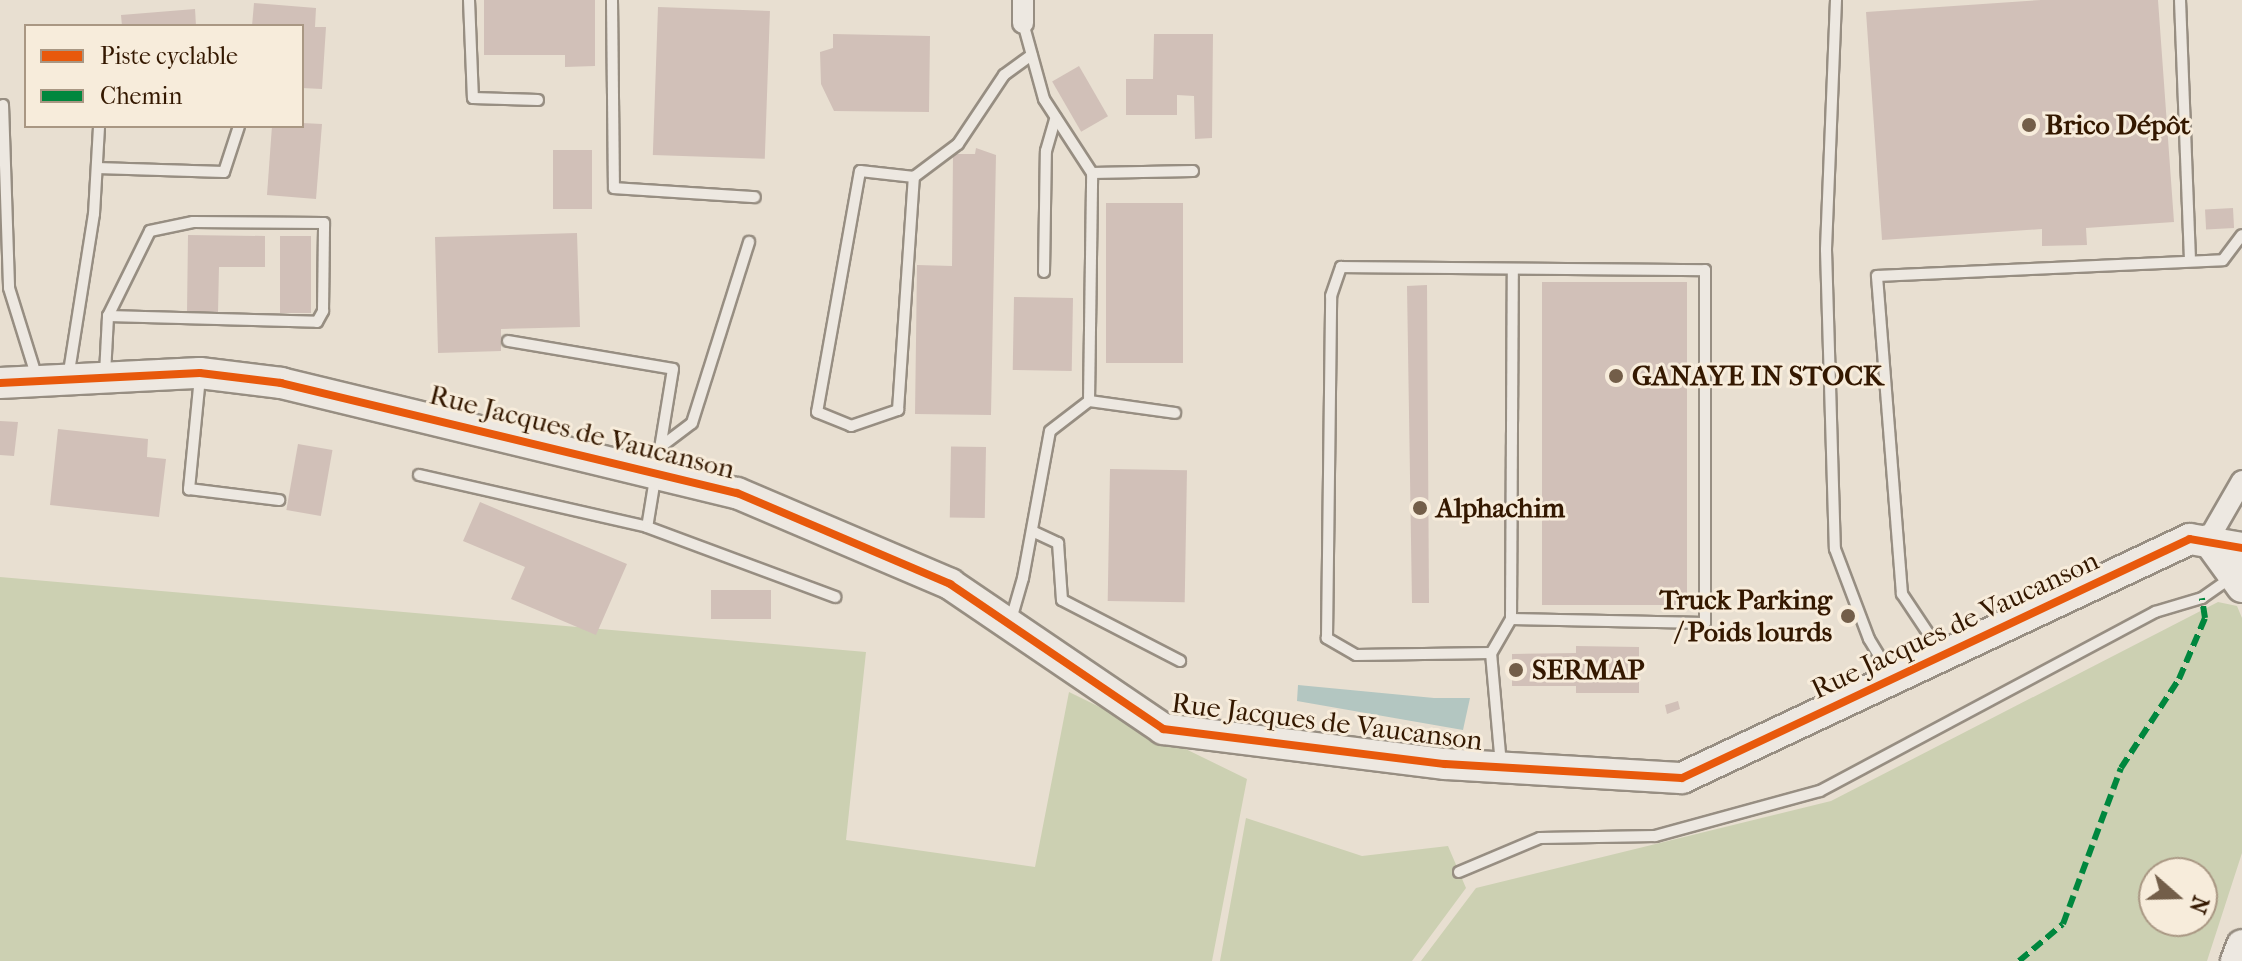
<!DOCTYPE html>
<meta charset="utf-8">
<style>
body{margin:0}
#map{position:relative;width:2242px;height:961px;overflow:hidden;background:#e8dfd1;font-family:"IM FELL French Canon",serif}
div>[style]{position:absolute}
.green>*{inset:0;background:#ccd0b2}
.water>*{inset:0;background:#b3c6c1}
.building>*{inset:0;background:#d1c0b8;transform-origin:0 0}
.roads{filter:drop-shadow(2px 0 #978e82) drop-shadow(-2px 0 #978e82) drop-shadow(0 2px #978e82) drop-shadow(0 -2px #978e82)}
.lane>*{height:10px;margin:-5px;padding:0 5px;transform-origin:5px;border-radius:5px;background:#ede8e1}
.street>*{height:20px;margin:-10px;padding:0 10px;transform-origin:10px;border-radius:10px;background:#ede8e1}
.secondary>*{height:30px;margin:-15px;padding:0 15px;transform-origin:15px;border-radius:15px;background:#ede8e1}
.quiet>*{height:6px;margin-top:-3px;transform-origin:0;background:repeating-linear-gradient(90deg,#00873e 0 12px,transparent 0 18px)}
.cycleway>*{height:8px;margin:-4px;padding:0 4px;transform-origin:4px;border-radius:4px;background:#e8590c}
.dots>*{width:22px;height:22px;translate:-50% -50%;box-sizing:border-box;border:4px solid #f7ecdb;border-radius:50%}
span{translate:-50% -50%;white-space:nowrap;text-align:center;line-height:1.15;-webkit-text-stroke:6px #f7ecdb;paint-order:stroke}
.poi-label{font-size:28px;color:#341800;font-weight:700}
.left{translate:0 -50%;text-align:left}
.right{translate:-100% -50%;text-align:right}
.street-label{font-size:28px;color:#341800}
.legend{position:absolute;left:24px;top:24px;width:280px;height:104px;box-sizing:border-box;background:#f7ecdb;border:2px solid #a99783;margin:0;padding:10px 14px;list-style:none;font-size:24px;color:#341800}
.legend li{display:flex;align-items:center;gap:16px;height:40px}
.legend b{width:40px;border:2px solid #a99783}
.north{position:absolute;left:2138px;top:857px;width:80px;height:80px;box-sizing:border-box;background:#f7ecdb;border:2px solid #a99783;border-radius:50%;rotate:110deg;font-size:22px;font-weight:700;line-height:32px;text-align:center;color:#341800}
.north::after{content:'';display:block;margin:auto;width:28px;height:36px;background:#735e49;clip-path:polygon(50% 0,100% 100%,50% 72%,0 100%)}
</style>
<div id="map">
<div class="green">
<i style="clip-path:polygon(0 577px,866px 652px,846px 840px,1035px 867px,1069px 692px,1247px 779px,1212px 961px,0 961px)"></i>
<i style="clip-path:polygon(evenodd,2218px 602px,2237px 606px,2242px 618px,2242px 853px,2207px 961px,1421px 961px,1476px 888px,1831px 801px,2218px 602px,2202px 873px,2202px 921px,2154px 921px,2154px 873px,2202px 873px)"></i>
<i style="clip-path:polygon(1246px 818px,1362px 856px,1448px 846px,1466px 888px,1412px 961px,1220px 961px)"></i>
</div>
<div class="water">
<i style="clip-path:polygon(1298px 685px,1434px 698px,1470px 698px,1463px 730px,1297px 701px)"></i>
</div>
<div class="building">
<i style="clip-path:polygon(484px 0,595px 0,595px 66px,565px 67px,565px 55px,484px 55px)"></i>
<i style="clip-path:polygon(2041px 0,2158px 0,2174px 222px,2086px 228px,2087px 245px,2042px 246px,2042px 229px,1882px 240px,1866px 12px)"></i>
<i style="clip-path:polygon(254px 3px,316px 8px,315px 27px,326px 27px,322px 89px,302px 88px,302px 26px,252px 26px)"></i>
<i style="left:658px;top:7px;width:112px;height:148px;rotate:2deg"></i>
<i style="clip-path:polygon(195px 9px,196px 26px,122px 26px,121px 15px)"></i>
<i style="clip-path:polygon(833px 34px,930px 36px,929px 112px,834px 111px,821px 84px,820px 52px,833px 48px)"></i>
<i style="clip-path:polygon(1154px 34px,1213px 34px,1212px 138px,1195px 139px,1194px 96px,1177px 95px,1177px 115px,1126px 115px,1126px 79px,1153px 79px)"></i>
<i style="left:1079px;top:66px;width:58px;height:31px;rotate:60deg"></i>
<i style="clip-path:polygon(302px 123px,322px 124px,316px 199px,267px 195px,272px 126px)"></i>
<i style="clip-path:polygon(976px 148px,996px 155px,991px 415px,915px 414px,917px 265px,952px 266px,953px 154px,975px 154px)"></i>
<i style="left:553px;top:150px;width:39px;height:59px"></i>
<i style="left:1106px;top:203px;width:77px;height:160px"></i>
<i style="left:2233px;top:208px;width:20px;height:28px;rotate:87deg"></i>
<i style="clip-path:polygon(577px 233px,580px 327px,501px 329px,501px 351px,438px 353px,435px 237px)"></i>
<i style="clip-path:polygon(188px 235px,265px 236px,265px 267px,219px 267px,218px 313px,187px 312px)"></i>
<i style="left:280px;top:236px;width:31px;height:77px"></i>
<i style="left:1687px;top:282px;width:323px;height:145px;rotate:90deg"></i>
<i style="clip-path:polygon(1427px 285px,1429px 603px,1412px 603px,1407px 286px)"></i>
<i style="left:1014px;top:297px;width:59px;height:73px;rotate:1deg"></i>
<i style="clip-path:polygon(0 421px,18px 422px,14px 456px,0 455px)"></i>
<i style="clip-path:polygon(58px 429px,148px 439px,147px 457px,166px 459px,159px 517px,50px 505px)"></i>
<i style="left:298px;top:444px;width:35px;height:67px;rotate:10deg"></i>
<i style="left:986px;top:447px;width:71px;height:35px;rotate:91deg"></i>
<i style="left:1110px;top:469px;width:77px;height:132px;rotate:1deg"></i>
<i style="clip-path:polygon(480px 502px,627px 564px,596px 635px,511px 599px,525px 567px,463px 541px)"></i>
<i style="left:771px;top:590px;width:29px;height:60px;rotate:90deg"></i>
<i style="clip-path:polygon(1576px 646px,1639px 647px,1639px 693px,1576px 693px,1576px 686px,1512px 686px,1512px 654px,1576px 653px)"></i>
<i style="clip-path:polygon(1678px 701px,1680px 709px,1667px 714px,1665px 705px)"></i>
</div>
<div class="roads">
<div class="lane">
<i style="left:469px;top:0;width:98px;rotate:87.7deg"></i>
<i style="left:473px;top:98px;width:65px;rotate:1.8deg"></i>
<i style="left:612px;top:0;width:188px;rotate:89.4deg"></i>
<i style="left:614px;top:188px;width:141px;rotate:3.7deg"></i>
<i style="left:1836px;top:0;width:250px;rotate:92.3deg"></i>
<i style="left:1826px;top:250px;width:299px;rotate:88.3deg"></i>
<i style="left:1835px;top:549px;width:96px;rotate:69.3deg"></i>
<i style="left:1869px;top:639px;width:44px;rotate:58.8deg"></i>
<i style="left:2180px;top:0;width:261px;rotate:87.8deg"></i>
<i style="left:3px;top:105px;width:183px;rotate:88.1deg"></i>
<i style="left:9px;top:288px;width:94px;rotate:72.7deg"></i>
<i style="left:97px;top:168px;width:127px;rotate:1.8deg"></i>
<i style="left:224px;top:172px;width:48px;rotate:-71.9deg"></i>
<i style="left:1092px;top:173px;width:101px;rotate:-1.1deg"></i>
<i style="left:914px;top:177px;width:54px;rotate:-173.7deg"></i>
<i style="left:860px;top:171px;width:245px;rotate:100.1deg"></i>
<i style="left:817px;top:412px;width:37px;rotate:22deg"></i>
<i style="left:851px;top:426px;width:50px;rotate:-18.8deg"></i>
<i style="left:898px;top:410px;width:234px;rotate:-86.1deg"></i>
<i style="left:914px;top:177px;width:55px;rotate:-36.9deg"></i>
<i style="left:958px;top:144px;width:83px;rotate:-56.3deg"></i>
<i style="left:1004px;top:75px;width:34px;rotate:-36deg"></i>
<i style="left:1044px;top:272px;width:121px;rotate:-89.1deg"></i>
<i style="left:1046px;top:151px;width:35px;rotate:-74deg"></i>
<i style="left:508px;top:341px;width:167px;rotate:9.6deg"></i>
<i style="left:673px;top:369px;width:160px;rotate:99.3deg"></i>
<i style="left:105px;top:374px;width:58px;rotate:-87deg"></i>
<i style="left:108px;top:316px;width:209px;rotate:1.6deg"></i>
<i style="left:317px;top:322px;width:13px;rotate:-61deg"></i>
<i style="left:323px;top:311px;width:88px;rotate:-89.3deg"></i>
<i style="left:324px;top:223px;width:131px;rotate:-179.6deg"></i>
<i style="left:193px;top:222px;width:44px;rotate:168.2deg"></i>
<i style="left:150px;top:231px;width:95px;rotate:116.3deg"></i>
<i style="left:200px;top:377px;width:113px;rotate:95.6deg"></i>
<i style="left:189px;top:489px;width:91px;rotate:7deg"></i>
<i style="left:68px;top:378px;width:166px;rotate:-81deg"></i>
<i style="left:94px;top:214px;width:88px;rotate:-86.7deg"></i>
<i style="left:1089px;top:401px;width:87px;rotate:7.9deg"></i>
<i style="left:663px;top:445px;width:36px;rotate:-37deg"></i>
<i style="left:692px;top:423px;width:190px;rotate:-72.5deg"></i>
<i style="left:419px;top:475px;width:234px;rotate:12.8deg"></i>
<i style="left:647px;top:527px;width:201px;rotate:20.4deg"></i>
<i style="left:1032px;top:531px;width:29px;rotate:25deg"></i>
<i style="left:1058px;top:543px;width:57px;rotate:86deg"></i>
<i style="left:1062px;top:600px;width:133px;rotate:27.3deg"></i>
<i style="left:1511px;top:619px;width:350px;rotate:-89.7deg"></i>
<i style="left:1010px;top:623px;width:47px;rotate:-73.9deg"></i>
<i style="left:1023px;top:578px;width:149px;rotate:-79.6deg"></i>
<i style="left:1050px;top:431px;width:49px;rotate:-37.6deg"></i>
<i style="left:1089px;top:401px;width:228px;rotate:-89.2deg"></i>
<i style="left:1092px;top:173px;width:88px;rotate:-123deg"></i>
<i style="left:1044px;top:99px;width:79px;rotate:-105.4deg"></i>
<i style="left:1940px;top:651px;width:69px;rotate:-123.7deg"></i>
<i style="left:1902px;top:594px;width:319px;rotate:-94.5deg"></i>
<i style="left:1877px;top:276px;width:346px;rotate:-2.6deg"></i>
<i style="left:2223px;top:260px;width:31px;rotate:-53deg"></i>
<i style="left:1491px;top:653px;width:135px;rotate:179.2deg"></i>
<i style="left:1356px;top:655px;width:34px;rotate:-150deg"></i>
<i style="left:1327px;top:638px;width:342px;rotate:-89.3deg"></i>
<i style="left:1331px;top:296px;width:31px;rotate:-71deg"></i>
<i style="left:1341px;top:267px;width:364px;rotate:0.5deg"></i>
<i style="left:1705px;top:270px;width:353px;rotate:90deg"></i>
<i style="left:1705px;top:623px;width:194px;rotate:-178.8deg"></i>
<i style="left:1511px;top:619px;width:39px;rotate:120deg"></i>
<i style="left:1491px;top:653px;width:111px;rotate:84.9deg"></i>
<i style="left:1459px;top:872px;width:88px;rotate:-22.8deg"></i>
<i style="left:1540px;top:838px;width:115px;rotate:-1deg"></i>
<i style="left:1655px;top:836px;width:171px;rotate:-15.3deg"></i>
<i style="left:1820px;top:791px;width:380px;rotate:-28.1deg"></i>
<i style="left:2155px;top:612px;width:49px;rotate:-16.6deg"></i>
<i style="left:2202px;top:598px;width:37px;rotate:-35deg"></i>
</div>
<div class="street">
<i style="left:1023px;top:23px;width:23px;rotate:-90deg"></i>
<i style="left:2208px;top:540px;width:68px;rotate:-60deg"></i>
</div>
<div class="secondary">
<i style="left:0;top:383px;width:200px;rotate:-2.9deg"></i>
<i style="left:200px;top:373px;width:82px;rotate:7deg"></i>
<i style="left:281px;top:383px;width:469px;rotate:13.6deg"></i>
<i style="left:737px;top:493px;width:232px;rotate:23.1deg"></i>
<i style="left:950px;top:584px;width:258px;rotate:34.2deg"></i>
<i style="left:1163px;top:729px;width:284px;rotate:7.1deg"></i>
<i style="left:1445px;top:764px;width:237px;rotate:3.4deg"></i>
<i style="left:1682px;top:778px;width:561px;rotate:-25.2deg"></i>
<i style="left:2190px;top:539px;width:53px;rotate:9.8deg"></i>
<i style="left:2208px;top:540px;width:58px;rotate:54.1deg"></i>
<i style="left:2236px;top:961px;width:17px;rotate:-69deg"></i>
</div>
</div>
<div class="quiet">
<i style="left:2019px;top:961px;width:57px;rotate:-40.1deg"></i>
<i style="left:2063px;top:924px;width:166px;rotate:-69.6deg"></i>
<i style="left:2121px;top:768px;width:106px;rotate:-56.9deg"></i>
<i style="left:2179px;top:679px;width:66px;rotate:-66.9deg"></i>
<i style="left:2205px;top:618px;width:20px;rotate:-99deg"></i>
</div>
<div class="cycleway">
<i style="left:0;top:383px;width:200px;rotate:-2.9deg"></i>
<i style="left:200px;top:373px;width:82px;rotate:7deg"></i>
<i style="left:281px;top:383px;width:469px;rotate:13.6deg"></i>
<i style="left:737px;top:493px;width:232px;rotate:23.1deg"></i>
<i style="left:950px;top:584px;width:258px;rotate:34.2deg"></i>
<i style="left:1163px;top:729px;width:284px;rotate:7.1deg"></i>
<i style="left:1445px;top:764px;width:237px;rotate:3.4deg"></i>
<i style="left:1682px;top:778px;width:561px;rotate:-25.2deg"></i>
<i style="left:2190px;top:539px;width:53px;rotate:9.8deg"></i>
</div>
<div class="dots">
<i style="left:2029px;top:125px;background:#735e49"></i>
<i style="left:1616px;top:376px;background:#735e49"></i>
<i style="left:1420px;top:508px;background:#735e49"></i>
<i style="left:1848px;top:616px;background:#735e49"></i>
<i style="left:1516px;top:670px;background:#735e49"></i>
</div>
<div class="poi-label">
<span class="left" style="left:2045px;top:125px">Brico Dépôt</span>
<span class="left" style="left:1632px;top:376px">GANAYE IN STOCK</span>
<span class="left" style="left:1436px;top:508px">Alphachim</span>
<span class="right" style="left:1832px;top:616px">Truck Parking<br>/ Poids lourds</span>
<span class="left" style="left:1532px;top:670px">SERMAP</span>
</div>
<div class="street-label">
<span style="left:582px;top:432px;rotate:14deg">Rue Jacques de Vaucanson</span>
<span style="left:1955px;top:625px;rotate:-25deg">Rue Jacques de Vaucanson</span>
<span style="left:1327px;top:722px;rotate:7deg">Rue Jacques de Vaucanson</span>
</div>
<ul class="legend">
<li><b style="height:10px;background:#e8590c"></b>Piste cyclable</li>
<li><b style="height:10px;background:#00873e"></b>Chemin</li>
</ul>
<div class="north">N</div>
</div>
